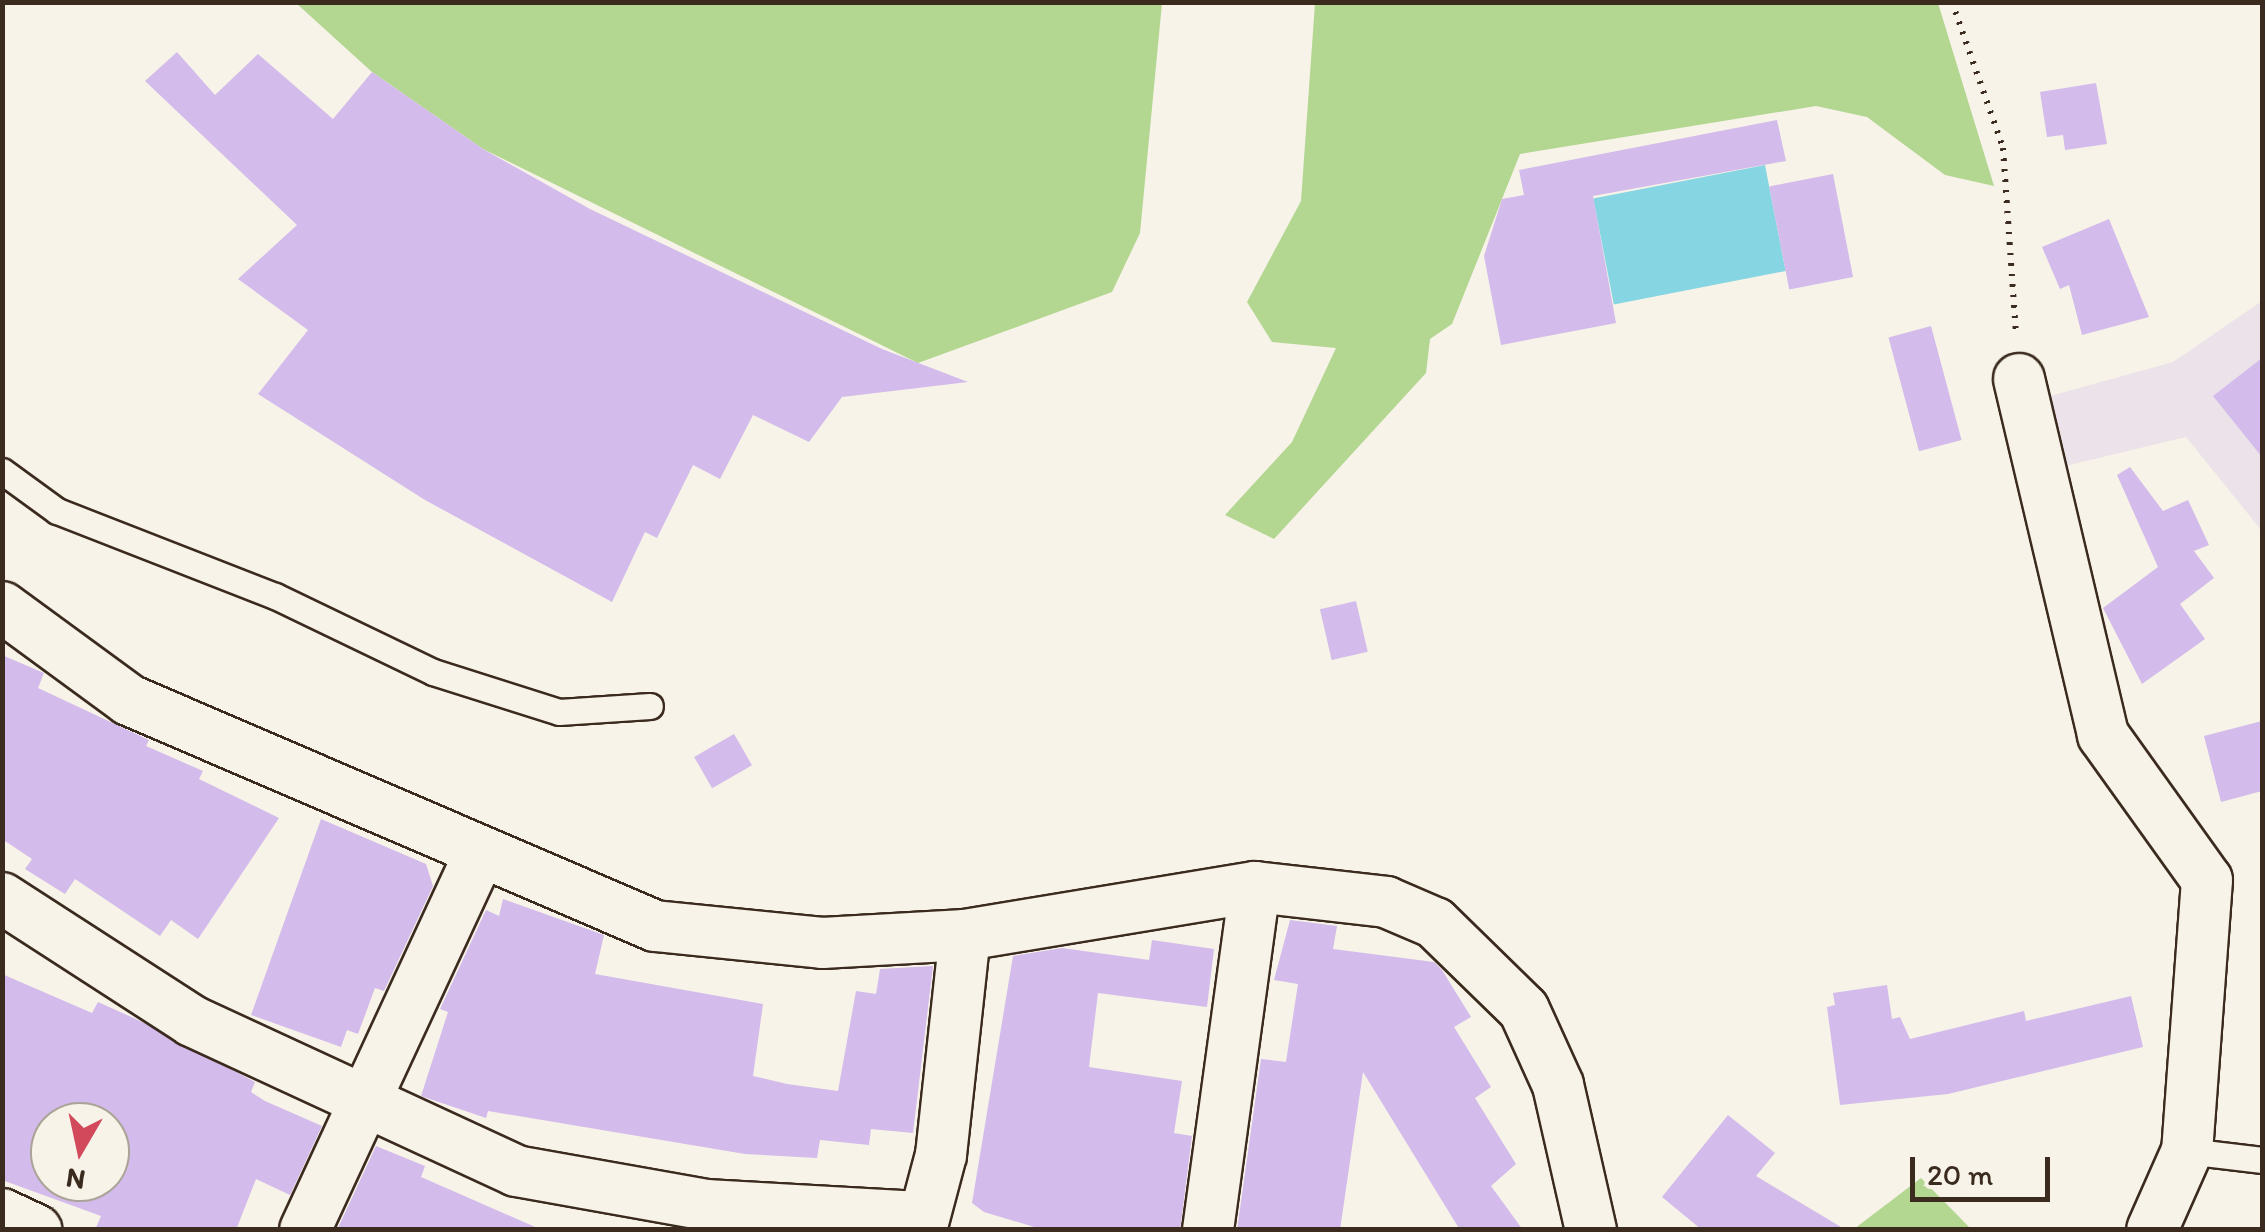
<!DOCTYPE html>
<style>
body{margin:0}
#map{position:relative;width:2265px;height:1232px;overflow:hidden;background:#f7f3e8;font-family:Itim,sans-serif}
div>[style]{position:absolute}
.built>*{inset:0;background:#ece2e9}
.green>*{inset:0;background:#b3d691}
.water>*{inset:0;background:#86d5e3;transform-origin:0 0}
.building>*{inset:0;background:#d3bbeb;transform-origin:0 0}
.path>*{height:6px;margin-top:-3px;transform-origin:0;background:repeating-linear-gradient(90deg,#3b2a1e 0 2.5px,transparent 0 10.5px)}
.roads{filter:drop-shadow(2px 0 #3b2a1e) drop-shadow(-2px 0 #3b2a1e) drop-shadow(0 2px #3b2a1e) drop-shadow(0 -2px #3b2a1e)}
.lane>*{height:25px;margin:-12.5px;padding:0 12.5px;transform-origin:12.5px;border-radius:12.5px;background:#f7f3e8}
.street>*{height:50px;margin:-25px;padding:0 25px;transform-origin:25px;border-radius:25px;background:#f7f3e8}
span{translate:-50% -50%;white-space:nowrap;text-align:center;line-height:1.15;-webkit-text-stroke:10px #f7f3e8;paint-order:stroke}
.frame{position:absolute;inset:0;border:5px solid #3b2a1e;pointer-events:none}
.north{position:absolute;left:30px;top:1102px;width:100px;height:100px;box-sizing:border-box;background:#f7f3e8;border:2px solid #aca397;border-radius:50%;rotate:189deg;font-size:28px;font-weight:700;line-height:40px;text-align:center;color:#3b2a1e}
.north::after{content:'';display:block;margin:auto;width:35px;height:45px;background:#d1495b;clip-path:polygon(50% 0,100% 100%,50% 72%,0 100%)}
.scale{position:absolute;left:1910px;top:1157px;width:140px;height:45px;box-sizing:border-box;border:5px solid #3b2a1e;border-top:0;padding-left:12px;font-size:30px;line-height:35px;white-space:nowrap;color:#3b2a1e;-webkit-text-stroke:8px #f7f3e8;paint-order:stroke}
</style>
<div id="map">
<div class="built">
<i style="clip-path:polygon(2262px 301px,2262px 531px,2186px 437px,2057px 468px,2043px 398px,2173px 362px)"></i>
</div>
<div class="green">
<i style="clip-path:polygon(296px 3px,1162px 3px,1140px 233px,1112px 292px,918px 363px,483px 149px,372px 72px)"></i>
<i style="clip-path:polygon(1315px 3px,1938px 3px,1994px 186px,1945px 175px,1867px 117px,1816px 106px,1520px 154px,1452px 324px,1430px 339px,1426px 373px,1274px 539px,1225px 515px,1292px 442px,1336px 348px,1272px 342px,1247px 302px,1301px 201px)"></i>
<i style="clip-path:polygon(1921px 1178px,1971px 1229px,1854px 1229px)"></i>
</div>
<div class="water">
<i style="left:1765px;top:165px;width:108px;height:175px;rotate:79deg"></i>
</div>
<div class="building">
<i style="clip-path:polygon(177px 52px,215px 95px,258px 54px,333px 119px,372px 72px,483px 149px,590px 209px,882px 349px,968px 382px,842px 397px,809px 442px,753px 415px,720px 479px,693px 465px,657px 538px,645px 532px,612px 602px,425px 500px,258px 394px,308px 330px,238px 279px,297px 225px,145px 81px)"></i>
<i style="clip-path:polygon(2096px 83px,2107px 144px,2065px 150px,2063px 135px,2047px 137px,2040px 92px)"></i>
<i style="clip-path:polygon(1777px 120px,1786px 161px,1593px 196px,1616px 323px,1501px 345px,1484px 256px,1502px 199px,1524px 195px,1519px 170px)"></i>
<i style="left:1833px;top:174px;width:105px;height:65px;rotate:79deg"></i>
<i style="clip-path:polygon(2109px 219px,2149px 317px,2082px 335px,2069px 285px,2060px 289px,2042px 247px)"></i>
<i style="left:1931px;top:326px;width:118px;height:44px;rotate:75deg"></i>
<i style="clip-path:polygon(2262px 358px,2262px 457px,2213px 396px)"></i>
<i style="clip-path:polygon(2130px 467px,2163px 511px,2188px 500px,2209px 545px,2194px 551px,2214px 578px,2180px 604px,2205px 639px,2142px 684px,2103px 608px,2158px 567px,2117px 475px)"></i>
<i style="left:1356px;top:601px;width:52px;height:37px;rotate:77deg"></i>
<i style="clip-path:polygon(2px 655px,44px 673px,38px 688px,149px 740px,146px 746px,203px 771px,199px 779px,279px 818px,198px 939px,171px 920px,160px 936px,75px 879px,65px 894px,25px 869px,32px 859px,2px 839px)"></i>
<i style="clip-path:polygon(2262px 721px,2262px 791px,2221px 802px,2204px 736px)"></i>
<i style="left:734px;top:734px;width:36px;height:46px;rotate:60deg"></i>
<i style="clip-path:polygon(321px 819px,426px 864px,433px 886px,384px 991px,375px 988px,358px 1034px,347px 1030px,341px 1047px,251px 1015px)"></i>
<i style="clip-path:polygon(503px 899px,604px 935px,595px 974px,763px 1004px,753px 1076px,787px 1084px,838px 1091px,856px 991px,876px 994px,880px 969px,933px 966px,913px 1133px,871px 1129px,869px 1145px,820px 1140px,817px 1158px,745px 1154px,488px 1111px,486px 1118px,421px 1096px,448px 1012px,440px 1009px,486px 910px,499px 916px)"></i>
<i style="clip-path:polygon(1290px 920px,1337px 926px,1333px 949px,1434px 962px,1442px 970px,1471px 1017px,1454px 1027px,1491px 1087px,1475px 1098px,1516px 1164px,1491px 1186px,1523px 1230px,1460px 1230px,1363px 1072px,1340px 1230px,1237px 1230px,1261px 1059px,1286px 1062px,1298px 984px,1274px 980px)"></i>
<i style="clip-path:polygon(1152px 940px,1214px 949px,1207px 1007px,1098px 993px,1089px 1067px,1182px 1081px,1174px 1133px,1192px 1136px,1180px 1230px,1044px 1230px,984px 1212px,972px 1203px,1013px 956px,1062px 948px,1149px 960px)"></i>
<i style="clip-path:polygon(evenodd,2px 974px,92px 1013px,98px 1002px,138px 1020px,255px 1082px,251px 1092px,265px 1101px,322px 1126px,290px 1195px,256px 1179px,236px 1230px,95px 1230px,101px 1216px,2px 1180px,2px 974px,50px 1122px,110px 1122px,110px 1182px,50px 1182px,50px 1122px)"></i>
<i style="clip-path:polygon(1887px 985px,1892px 1019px,1900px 1017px,1910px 1039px,2024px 1011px,2026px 1021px,2131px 996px,2143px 1047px,1948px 1094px,1840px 1105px,1827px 1007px,1835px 1005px,1833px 993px)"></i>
<i style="clip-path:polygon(1728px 1115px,1775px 1153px,1756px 1176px,1846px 1230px,1702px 1230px,1662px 1197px)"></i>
<i style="clip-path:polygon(376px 1146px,425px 1166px,421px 1177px,542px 1230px,337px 1230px)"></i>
</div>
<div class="path">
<i style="left:1952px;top:2px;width:155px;rotate:70.7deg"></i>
<i style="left:2003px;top:148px;width:185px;rotate:86deg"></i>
</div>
<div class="roads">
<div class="lane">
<i style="left:2px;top:471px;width:68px;rotate:36deg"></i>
<i style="left:57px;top:511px;width:234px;rotate:21.3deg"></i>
<i style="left:275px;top:596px;width:175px;rotate:25.7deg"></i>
<i style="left:433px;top:672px;width:132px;rotate:17.6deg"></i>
<i style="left:559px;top:712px;width:91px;rotate:-3.8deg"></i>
<i style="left:2187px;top:1151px;width:76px;rotate:6.8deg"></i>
</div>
<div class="street">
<i style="left:2019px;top:379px;width:366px;rotate:76.7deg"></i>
<i style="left:2103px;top:735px;width:178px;rotate:54.4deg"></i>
<i style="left:2207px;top:880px;width:272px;rotate:94.2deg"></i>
<i style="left:2187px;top:1151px;width:86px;rotate:113.9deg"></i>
<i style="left:2px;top:607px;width:157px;rotate:36.2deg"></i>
<i style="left:129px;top:700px;width:572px;rotate:23.25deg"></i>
<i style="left:655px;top:926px;width:168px;rotate:5.8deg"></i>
<i style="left:822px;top:943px;width:143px;rotate:-3.2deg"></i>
<i style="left:965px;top:935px;width:294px;rotate:-9.4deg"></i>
<i style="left:1255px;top:887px;width:132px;rotate:6.5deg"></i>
<i style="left:1386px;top:902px;width:53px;rotate:23.2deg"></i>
<i style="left:1435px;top:923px;width:124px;rotate:44.3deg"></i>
<i style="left:1524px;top:1010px;width:82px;rotate:65.6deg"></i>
<i style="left:1558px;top:1085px;width:149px;rotate:77.2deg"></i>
<i style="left:2px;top:898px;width:226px;rotate:32.9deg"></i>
<i style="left:192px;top:1021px;width:357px;rotate:24.8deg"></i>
<i style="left:516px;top:1171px;width:193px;rotate:10.1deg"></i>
<i style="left:706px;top:1205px;width:218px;rotate:3.2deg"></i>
<i style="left:2px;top:1214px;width:38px;rotate:25deg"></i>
<i style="left:305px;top:1230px;width:412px;rotate:-65.1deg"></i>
<i style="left:921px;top:1230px;width:78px;rotate:-75.1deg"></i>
<i style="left:941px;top:1155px;width:221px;rotate:-83.8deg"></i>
<i style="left:1208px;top:1230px;width:346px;rotate:-82.2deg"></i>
</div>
</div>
<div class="frame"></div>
<div class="north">N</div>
<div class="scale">20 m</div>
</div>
